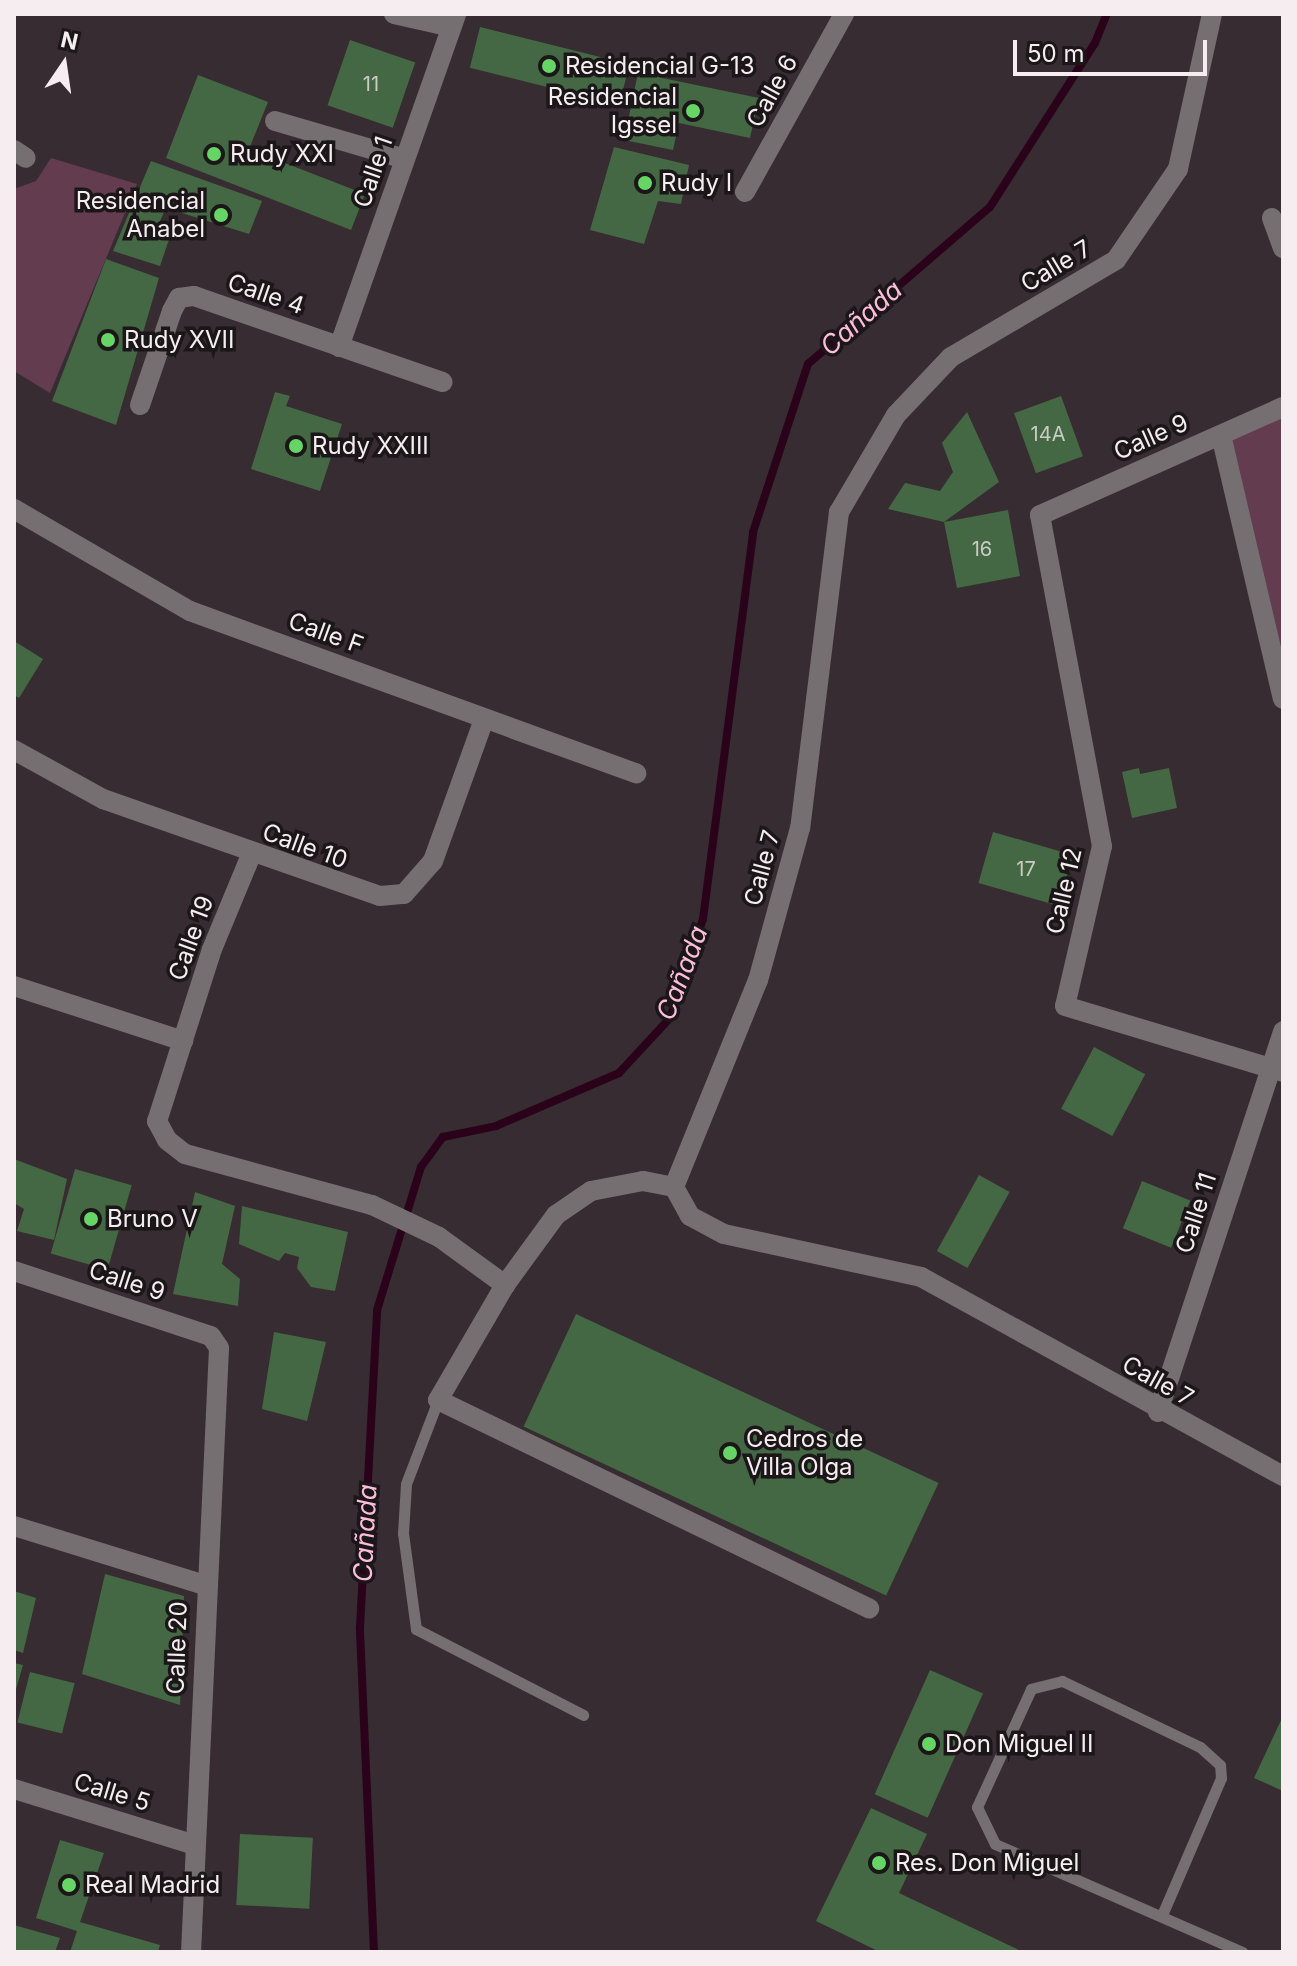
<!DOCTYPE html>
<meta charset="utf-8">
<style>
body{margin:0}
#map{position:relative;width:1297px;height:1966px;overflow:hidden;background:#372c31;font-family:Inter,sans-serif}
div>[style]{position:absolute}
.green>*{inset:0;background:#643c50}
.stream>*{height:8px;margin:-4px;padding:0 4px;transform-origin:4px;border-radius:4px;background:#2a031a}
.building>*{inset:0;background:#446843;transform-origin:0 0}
.lane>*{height:11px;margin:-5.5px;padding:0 5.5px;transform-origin:5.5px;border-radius:5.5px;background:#756f72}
.street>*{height:20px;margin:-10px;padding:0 10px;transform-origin:10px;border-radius:10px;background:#756f72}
.dots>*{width:22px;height:22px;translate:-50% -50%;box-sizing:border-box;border:4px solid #1b1618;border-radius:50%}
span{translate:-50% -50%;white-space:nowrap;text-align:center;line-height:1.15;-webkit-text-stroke:7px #1b1618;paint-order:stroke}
.number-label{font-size:20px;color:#c9ccc5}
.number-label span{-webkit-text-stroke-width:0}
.poi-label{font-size:24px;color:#f5edf0}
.left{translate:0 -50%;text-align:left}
.right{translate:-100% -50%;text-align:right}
.street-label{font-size:24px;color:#f5edf0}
.water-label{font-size:26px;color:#fcbddb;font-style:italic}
.frame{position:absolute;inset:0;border:16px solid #f5edf0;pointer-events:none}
.north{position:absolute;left:24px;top:24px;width:80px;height:80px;-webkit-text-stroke:6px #1b1618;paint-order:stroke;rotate:13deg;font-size:22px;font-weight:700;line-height:32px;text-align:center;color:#f5edf0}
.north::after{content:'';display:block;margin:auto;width:28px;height:36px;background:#f5edf0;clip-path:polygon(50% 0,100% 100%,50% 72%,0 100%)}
.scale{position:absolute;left:1013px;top:40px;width:194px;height:36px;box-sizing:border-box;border:4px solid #f5edf0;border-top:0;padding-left:10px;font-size:24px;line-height:28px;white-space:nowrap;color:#f5edf0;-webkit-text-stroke:6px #1b1618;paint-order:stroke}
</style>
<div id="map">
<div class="green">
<i style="clip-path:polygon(51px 158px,137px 184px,50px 393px,14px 371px,14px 189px,36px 181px)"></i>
<i style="clip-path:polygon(1283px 410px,1283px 698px,1221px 435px)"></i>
</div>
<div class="stream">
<i style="left:374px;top:1952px;width:325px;rotate:-92.5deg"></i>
<i style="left:360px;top:1627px;width:317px;rotate:-86.9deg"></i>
<i style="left:377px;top:1310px;width:150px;rotate:-72.9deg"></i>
<i style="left:421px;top:1167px;width:37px;rotate:-54deg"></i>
<i style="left:443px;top:1137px;width:54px;rotate:-11.7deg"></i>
<i style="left:496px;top:1126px;width:134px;rotate:-23.3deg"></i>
<i style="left:619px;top:1073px;width:75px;rotate:-47.2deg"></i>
<i style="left:670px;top:1018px;width:104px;rotate:-71.6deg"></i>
<i style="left:703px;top:919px;width:390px;rotate:-82.6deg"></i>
<i style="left:753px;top:532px;width:177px;rotate:-71.9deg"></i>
<i style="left:808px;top:364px;width:240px;rotate:-40.8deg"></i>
<i style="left:990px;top:207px;width:195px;rotate:-57.4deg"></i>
<i style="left:1095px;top:43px;width:31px;rotate:-68deg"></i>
</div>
<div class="building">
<i style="left:480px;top:27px;width:154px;height:42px;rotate:14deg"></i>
<i style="left:350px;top:40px;width:69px;height:69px;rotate:19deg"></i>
<i style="clip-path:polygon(638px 73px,759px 98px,750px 138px,679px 123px,673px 150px,624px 140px)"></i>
<i style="clip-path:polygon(198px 75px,268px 102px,249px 149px,365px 194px,351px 230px,166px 158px)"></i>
<i style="clip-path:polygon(614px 147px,689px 165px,681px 204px,658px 201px,644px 244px,590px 230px)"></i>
<i style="clip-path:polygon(151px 161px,262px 201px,249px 234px,166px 208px,160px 221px,174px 225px,160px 266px,113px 251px)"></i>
<i style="clip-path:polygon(106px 259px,159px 278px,116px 425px,52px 401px)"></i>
<i style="clip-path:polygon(275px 392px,290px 396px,286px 406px,342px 424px,320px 491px,251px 469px)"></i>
<i style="left:1061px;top:396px;width:64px;height:50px;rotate:70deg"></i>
<i style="clip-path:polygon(967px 412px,999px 482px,944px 522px,1008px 510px,1020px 576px,957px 588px,944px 522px,888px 509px,905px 483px,940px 491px,953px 472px,942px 443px)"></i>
<i style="clip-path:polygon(14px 641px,43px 659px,19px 698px,14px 695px)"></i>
<i style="clip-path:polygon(1139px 768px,1140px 774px,1169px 768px,1177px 808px,1132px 818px,1122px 772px)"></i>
<i style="left:993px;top:832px;width:83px;height:53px;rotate:16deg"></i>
<i style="left:1094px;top:1047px;width:58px;height:70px;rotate:28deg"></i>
<i style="clip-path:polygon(14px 1159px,67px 1179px,54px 1240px,17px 1231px,24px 1209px,14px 1203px)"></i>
<i style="left:75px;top:1169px;width:59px;height:88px;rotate:16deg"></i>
<i style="left:979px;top:1175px;width:35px;height:87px;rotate:29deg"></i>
<i style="left:1142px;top:1181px;width:52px;height:51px;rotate:22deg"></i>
<i style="clip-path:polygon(195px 1192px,235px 1206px,222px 1264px,240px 1279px,238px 1306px,173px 1294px)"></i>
<i style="clip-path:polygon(242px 1206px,348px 1232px,335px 1291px,311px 1287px,297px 1268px,299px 1257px,285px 1253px,279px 1261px,239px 1244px)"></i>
<i style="left:576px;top:1314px;width:400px;height:124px;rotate:25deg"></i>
<i style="clip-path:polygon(274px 1332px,326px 1342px,307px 1421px,262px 1409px)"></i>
<i style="clip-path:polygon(105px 1574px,184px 1596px,180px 1705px,82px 1674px)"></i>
<i style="clip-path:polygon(14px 1591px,36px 1598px,23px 1653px,14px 1650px)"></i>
<i style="clip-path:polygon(14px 1663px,23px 1665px,15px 1693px,14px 1693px)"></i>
<i style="left:930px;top:1670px;width:58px;height:136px;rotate:24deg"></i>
<i style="left:30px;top:1672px;width:46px;height:52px;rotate:14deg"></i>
<i style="clip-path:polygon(1283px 1716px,1283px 1791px,1254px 1778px)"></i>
<i style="clip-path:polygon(871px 1808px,927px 1834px,899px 1893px,1023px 1952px,880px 1952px,816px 1921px)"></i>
<i style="left:240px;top:1834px;width:73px;height:71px;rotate:3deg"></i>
<i style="clip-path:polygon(60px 1840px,104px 1853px,80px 1922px,160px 1945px,158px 1952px,70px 1952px,77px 1931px,36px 1918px)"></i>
<i style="clip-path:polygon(14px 1925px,60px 1938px,55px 1952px,14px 1952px)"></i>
</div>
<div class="lane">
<i style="left:438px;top:1400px;width:90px;rotate:110.9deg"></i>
<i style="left:406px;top:1484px;width:49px;rotate:93.5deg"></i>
<i style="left:403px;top:1533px;width:97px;rotate:82.3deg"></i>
<i style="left:416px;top:1629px;width:188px;rotate:27.2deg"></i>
<i style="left:1162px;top:1915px;width:149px;rotate:-66.7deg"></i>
<i style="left:1221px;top:1778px;width:13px;rotate:-94deg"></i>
<i style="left:1220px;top:1765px;width:27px;rotate:-138deg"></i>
<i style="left:1200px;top:1747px;width:153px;rotate:-154.4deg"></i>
<i style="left:1062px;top:1681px;width:32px;rotate:166deg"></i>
<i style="left:1031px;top:1689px;width:130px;rotate:114.6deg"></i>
<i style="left:977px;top:1807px;width:41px;rotate:64.1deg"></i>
<i style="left:995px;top:1844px;width:270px;rotate:23.6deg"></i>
</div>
<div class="street">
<i style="left:394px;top:14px;width:58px;rotate:12.8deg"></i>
<i style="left:1212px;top:14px;width:159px;rotate:102.4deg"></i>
<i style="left:1178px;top:169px;width:110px;rotate:124.3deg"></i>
<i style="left:1116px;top:260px;width:191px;rotate:149.5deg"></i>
<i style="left:951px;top:357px;width:80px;rotate:133.5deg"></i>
<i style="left:896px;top:415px;width:113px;rotate:120.4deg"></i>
<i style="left:839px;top:512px;width:318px;rotate:97deg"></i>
<i style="left:800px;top:828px;width:158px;rotate:105.4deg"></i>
<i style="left:758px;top:980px;width:223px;rotate:112.1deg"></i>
<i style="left:674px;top:1187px;width:33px;rotate:61deg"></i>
<i style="left:690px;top:1216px;width:38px;rotate:28deg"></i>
<i style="left:724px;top:1234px;width:202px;rotate:12.3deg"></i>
<i style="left:921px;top:1277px;width:413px;rotate:28.8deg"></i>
<i style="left:275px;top:121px;width:135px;rotate:16.3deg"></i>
<i style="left:14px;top:150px;width:14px;rotate:34deg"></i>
<i style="left:745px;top:192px;width:204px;rotate:-60.9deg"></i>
<i style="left:1272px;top:218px;width:32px;rotate:70deg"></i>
<i style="left:339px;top:347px;width:353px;rotate:-70.6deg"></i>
<i style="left:140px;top:405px;width:99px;rotate:-71.2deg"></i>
<i style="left:172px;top:311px;width:15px;rotate:-62deg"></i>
<i style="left:179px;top:298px;width:15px;rotate:-8deg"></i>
<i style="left:194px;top:296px;width:263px;rotate:19.1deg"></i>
<i style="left:1283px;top:407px;width:266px;rotate:156deg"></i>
<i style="left:1040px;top:515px;width:337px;rotate:79.4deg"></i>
<i style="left:1102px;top:846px;width:164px;rotate:103deg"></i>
<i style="left:1065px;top:1006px;width:228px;rotate:16.8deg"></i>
<i style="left:1221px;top:435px;width:271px;rotate:76.8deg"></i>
<i style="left:14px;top:509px;width:203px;rotate:30.1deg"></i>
<i style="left:190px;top:611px;width:475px;rotate:20deg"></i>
<i style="left:14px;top:750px;width:102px;rotate:28.8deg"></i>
<i style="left:103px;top:799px;width:293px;rotate:19.3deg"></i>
<i style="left:380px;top:896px;width:24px;rotate:-5deg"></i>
<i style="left:404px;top:894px;width:44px;rotate:-48.7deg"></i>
<i style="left:433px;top:861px;width:151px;rotate:-70.2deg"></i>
<i style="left:251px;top:855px;width:102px;rotate:112.5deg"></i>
<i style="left:212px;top:949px;width:181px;rotate:107.7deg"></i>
<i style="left:157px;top:1121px;width:21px;rotate:62deg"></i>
<i style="left:167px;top:1140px;width:23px;rotate:38deg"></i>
<i style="left:185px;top:1154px;width:194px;rotate:15.3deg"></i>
<i style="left:372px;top:1205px;width:74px;rotate:25.5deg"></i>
<i style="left:439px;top:1237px;width:82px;rotate:36deg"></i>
<i style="left:14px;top:986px;width:178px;rotate:18deg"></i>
<i style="left:674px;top:1187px;width:32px;rotate:-169deg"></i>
<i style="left:643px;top:1181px;width:53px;rotate:169.1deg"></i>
<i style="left:591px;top:1191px;width:42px;rotate:145.6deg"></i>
<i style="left:556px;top:1215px;width:87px;rotate:126.1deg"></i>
<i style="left:505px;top:1285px;width:133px;rotate:120.2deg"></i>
<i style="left:438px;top:1400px;width:479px;rotate:25.8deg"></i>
<i style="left:14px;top:1271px;width:207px;rotate:18.3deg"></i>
<i style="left:211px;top:1336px;width:14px;rotate:56deg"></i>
<i style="left:219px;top:1348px;width:605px;rotate:92.65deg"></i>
<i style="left:1158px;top:1412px;width:401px;rotate:-71.8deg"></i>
<i style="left:14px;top:1526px;width:200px;rotate:17.2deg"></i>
<i style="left:14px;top:1789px;width:189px;rotate:17.2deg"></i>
</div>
<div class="dots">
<i style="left:549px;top:66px;background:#67d466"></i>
<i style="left:693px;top:111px;background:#67d466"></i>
<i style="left:214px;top:154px;background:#67d466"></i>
<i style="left:645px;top:183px;background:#67d466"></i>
<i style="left:221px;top:215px;background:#67d466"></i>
<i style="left:108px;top:340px;background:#67d466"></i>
<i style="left:296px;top:446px;background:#67d466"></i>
<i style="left:91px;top:1219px;background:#67d466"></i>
<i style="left:730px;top:1453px;background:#67d466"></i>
<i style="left:929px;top:1744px;background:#67d466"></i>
<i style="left:879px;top:1863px;background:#67d466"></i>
<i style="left:69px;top:1885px;background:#67d466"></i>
</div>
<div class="number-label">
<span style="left:371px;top:84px">11</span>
<span style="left:1048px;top:434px">14A</span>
<span style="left:982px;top:549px">16</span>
<span style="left:1026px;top:869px">17</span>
</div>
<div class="poi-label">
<span class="left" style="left:565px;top:66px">Residencial G-13</span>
<span class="right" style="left:677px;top:111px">Residencial<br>Igssel</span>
<span class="left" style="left:230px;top:154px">Rudy XXI</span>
<span class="left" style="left:661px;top:183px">Rudy I</span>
<span class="right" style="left:205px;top:215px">Residencial<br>Anabel</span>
<span class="left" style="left:124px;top:340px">Rudy XVII</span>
<span class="left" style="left:312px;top:446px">Rudy XXIII</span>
<span class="left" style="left:107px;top:1219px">Bruno V</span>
<span class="left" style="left:746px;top:1453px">Cedros de<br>Villa Olga</span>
<span class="left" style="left:945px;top:1744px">Don Miguel II</span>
<span class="left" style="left:895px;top:1863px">Res. Don Miguel</span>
<span class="left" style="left:85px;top:1885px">Real Madrid</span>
</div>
<div class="street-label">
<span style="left:772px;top:91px;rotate:-61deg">Calle 6</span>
<span style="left:373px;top:172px;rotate:-71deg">Calle 1</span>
<span style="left:1056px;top:266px;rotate:-31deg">Calle 7</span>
<span style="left:266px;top:294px;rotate:19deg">Calle 4</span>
<span style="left:1151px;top:437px;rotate:-24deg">Calle 9</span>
<span style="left:326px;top:633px;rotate:20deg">Calle F</span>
<span style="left:305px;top:846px;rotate:20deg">Calle 10</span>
<span style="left:762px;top:868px;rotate:-75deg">Calle 7</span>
<span style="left:1064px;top:891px;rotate:-77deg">Calle 12</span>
<span style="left:191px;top:938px;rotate:-70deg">Calle 19</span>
<span style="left:1196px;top:1213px;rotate:-72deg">Calle 11</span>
<span style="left:127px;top:1281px;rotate:18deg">Calle 9</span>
<span style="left:1158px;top:1381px;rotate:29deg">Calle 7</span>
<span style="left:177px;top:1648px;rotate:-88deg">Calle 20</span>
<span style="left:112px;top:1792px;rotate:17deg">Calle 5</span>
</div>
<div class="water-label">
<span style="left:861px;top:318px;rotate:-41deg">Cañada</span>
<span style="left:682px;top:973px;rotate:-69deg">Cañada</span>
<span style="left:365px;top:1533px;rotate:-87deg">Cañada</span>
</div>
<div class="frame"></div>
<div class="north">N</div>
<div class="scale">50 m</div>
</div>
